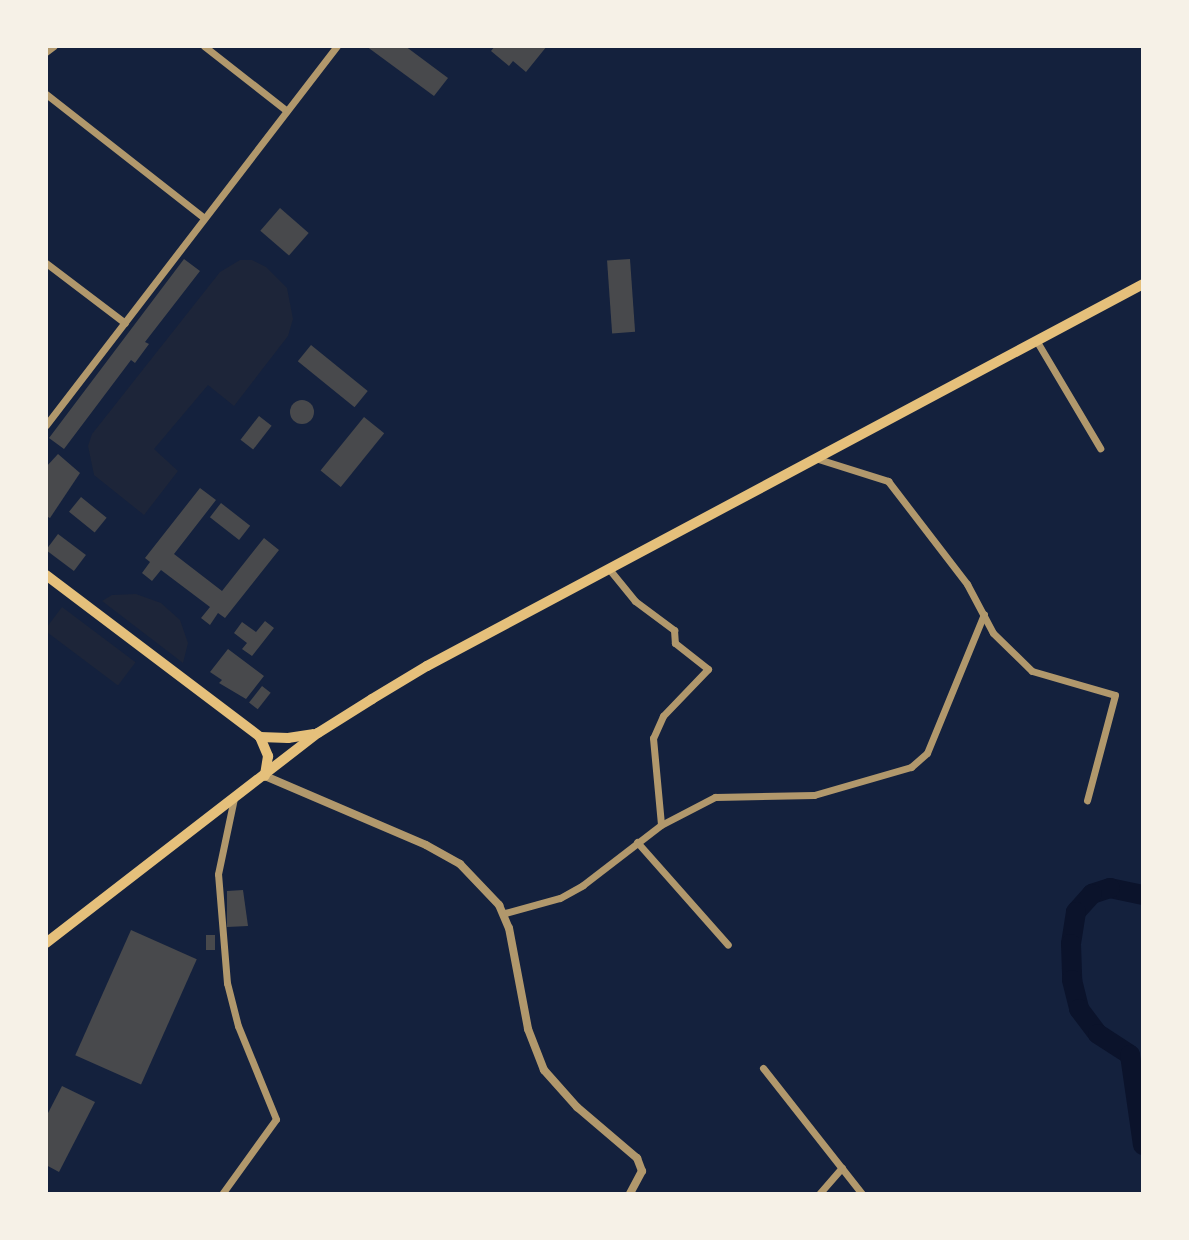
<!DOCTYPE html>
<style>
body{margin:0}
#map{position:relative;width:1189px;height:1240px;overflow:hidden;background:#14213d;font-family:"DejaVu Sans",sans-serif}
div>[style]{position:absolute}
.green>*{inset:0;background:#1d2539;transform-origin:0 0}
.river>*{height:20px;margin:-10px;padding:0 10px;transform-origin:10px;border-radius:10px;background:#0b132b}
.building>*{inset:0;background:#48494c;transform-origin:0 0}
.round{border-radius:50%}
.minor>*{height:7px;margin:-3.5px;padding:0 3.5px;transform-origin:3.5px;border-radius:3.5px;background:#b1986c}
.tertiary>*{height:8px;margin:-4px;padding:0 4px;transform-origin:4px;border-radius:4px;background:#b1986c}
.primary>*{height:10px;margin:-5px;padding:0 5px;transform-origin:5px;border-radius:5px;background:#e5c07b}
span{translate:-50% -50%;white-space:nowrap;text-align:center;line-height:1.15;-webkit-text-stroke:6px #f6f1e7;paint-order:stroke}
.frame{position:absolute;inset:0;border:48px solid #f6f1e7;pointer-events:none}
</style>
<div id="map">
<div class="green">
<i style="clip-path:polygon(240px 260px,252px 260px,266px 267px,287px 288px,293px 319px,288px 336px,234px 406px,208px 385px,154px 449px,178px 471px,144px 515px,94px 475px,88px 446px,92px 434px,220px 272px)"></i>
<i style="clip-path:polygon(136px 594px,161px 603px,180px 620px,188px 643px,183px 663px,102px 601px,112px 595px)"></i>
<i style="left:62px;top:607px;width:92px;height:29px;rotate:37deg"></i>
</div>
<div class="river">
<i style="left:1143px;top:895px;width:34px;rotate:-168deg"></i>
<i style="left:1110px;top:888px;width:19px;rotate:162deg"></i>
<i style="left:1092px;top:894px;width:24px;rotate:132deg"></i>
<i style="left:1076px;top:912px;width:32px;rotate:99deg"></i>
<i style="left:1071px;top:944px;width:36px;rotate:88deg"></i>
<i style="left:1072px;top:980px;width:30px;rotate:76deg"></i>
<i style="left:1079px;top:1009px;width:31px;rotate:53deg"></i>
<i style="left:1098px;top:1034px;width:38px;rotate:33deg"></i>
<i style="left:1130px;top:1055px;width:91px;rotate:81.8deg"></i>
</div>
<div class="building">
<i style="clip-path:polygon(366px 46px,405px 46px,448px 78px,434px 96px)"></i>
<i style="clip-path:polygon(495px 46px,547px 46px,526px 72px,513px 61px,509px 66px,491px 51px)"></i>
<i style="left:280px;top:208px;width:38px;height:30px;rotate:41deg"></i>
<i style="clip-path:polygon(184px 259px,200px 271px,145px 342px,149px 344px,135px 363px,131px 360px,64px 449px,49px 438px)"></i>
<i style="left:630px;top:259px;width:73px;height:23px;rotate:86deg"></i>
<i style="left:311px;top:345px;width:73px;height:21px;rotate:39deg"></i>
<i class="round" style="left:290px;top:400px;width:24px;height:24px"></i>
<i style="left:259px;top:416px;width:16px;height:30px;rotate:38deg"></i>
<i style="left:364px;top:417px;width:26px;height:69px;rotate:39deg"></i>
<i style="clip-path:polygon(58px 454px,80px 473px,50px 518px,46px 516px,46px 467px)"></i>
<i style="clip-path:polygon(200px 488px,216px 500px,174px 554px,222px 591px,264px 538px,279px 550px,225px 618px,218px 613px,210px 625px,201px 618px,210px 607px,161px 570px,152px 581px,142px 573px,150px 562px,145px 558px)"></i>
<i style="left:81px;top:497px;width:33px;height:19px;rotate:39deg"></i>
<i style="left:221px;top:503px;width:37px;height:18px;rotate:38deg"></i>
<i style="left:58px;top:534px;width:35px;height:20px;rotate:37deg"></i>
<i style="clip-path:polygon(265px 621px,274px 628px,252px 656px,242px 649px,247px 643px,234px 633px,242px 622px,256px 632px)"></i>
<i style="clip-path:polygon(228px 649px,264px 676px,246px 699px,219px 683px,222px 680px,210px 672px)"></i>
<i style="left:262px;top:686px;width:11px;height:21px;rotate:38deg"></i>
<i style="clip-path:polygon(243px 890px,248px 926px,227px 927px,227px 891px)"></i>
<i style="left:131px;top:930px;width:72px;height:137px;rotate:24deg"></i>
<i style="left:206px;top:935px;width:9px;height:15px"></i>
<i style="clip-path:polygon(62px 1086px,95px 1102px,59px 1172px,46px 1165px,46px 1117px)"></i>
</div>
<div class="minor">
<i style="left:204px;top:46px;width:105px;rotate:38.1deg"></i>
<i style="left:46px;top:94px;width:201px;rotate:38.1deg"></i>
<i style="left:46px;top:263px;width:99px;rotate:37.2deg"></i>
<i style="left:1036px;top:340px;width:126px;rotate:59.3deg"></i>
<i style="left:46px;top:425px;width:478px;rotate:-52.5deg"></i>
<i style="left:815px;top:458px;width:77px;rotate:17.5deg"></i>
<i style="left:888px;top:481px;width:130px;rotate:52.5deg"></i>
<i style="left:967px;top:584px;width:55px;rotate:62deg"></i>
<i style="left:993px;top:633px;width:54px;rotate:44.3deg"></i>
<i style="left:1032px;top:671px;width:86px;rotate:16.1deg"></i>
<i style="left:1115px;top:695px;width:109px;rotate:104.9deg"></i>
<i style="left:609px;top:569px;width:41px;rotate:50.9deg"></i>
<i style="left:635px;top:601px;width:49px;rotate:36.6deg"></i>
<i style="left:674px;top:630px;width:13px;rotate:86deg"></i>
<i style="left:675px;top:643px;width:42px;rotate:38.2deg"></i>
<i style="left:708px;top:669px;width:65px;rotate:133.8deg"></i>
<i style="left:663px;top:716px;width:24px;rotate:114deg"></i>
<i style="left:653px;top:738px;width:87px;rotate:84.7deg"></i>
<i style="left:637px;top:842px;width:137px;rotate:48.5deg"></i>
<i style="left:505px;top:913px;width:57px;rotate:-15.3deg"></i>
<i style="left:560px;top:898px;width:26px;rotate:-29deg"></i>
<i style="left:583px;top:885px;width:98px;rotate:-37.6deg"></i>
<i style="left:661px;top:825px;width:61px;rotate:-27.4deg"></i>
<i style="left:715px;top:797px;width:99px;rotate:-1.2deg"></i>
<i style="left:814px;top:795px;width:101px;rotate:-16.1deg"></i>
<i style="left:911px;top:767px;width:21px;rotate:-41deg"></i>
<i style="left:927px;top:753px;width:150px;rotate:-67.7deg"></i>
<i style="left:763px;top:1068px;width:160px;rotate:51.8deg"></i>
<i style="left:222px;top:1194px;width:92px;rotate:-54.2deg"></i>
<i style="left:276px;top:1119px;width:100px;rotate:-112.2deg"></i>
<i style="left:238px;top:1026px;width:44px;rotate:-104.3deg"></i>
<i style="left:227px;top:983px;width:109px;rotate:-94.7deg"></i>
<i style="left:218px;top:874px;width:78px;rotate:-78.1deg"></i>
<i style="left:819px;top:1194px;width:35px;rotate:-49deg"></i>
</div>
<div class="tertiary">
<i style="left:46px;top:52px;width:10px;rotate:-37deg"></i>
<i style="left:265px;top:776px;width:175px;rotate:23.2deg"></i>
<i style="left:426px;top:845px;width:39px;rotate:29deg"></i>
<i style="left:460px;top:864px;width:57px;rotate:46.4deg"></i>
<i style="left:499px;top:905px;width:25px;rotate:67deg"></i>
<i style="left:509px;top:928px;width:103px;rotate:79.3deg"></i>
<i style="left:528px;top:1029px;width:44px;rotate:68.7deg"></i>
<i style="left:544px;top:1070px;width:50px;rotate:48.3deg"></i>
<i style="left:577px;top:1107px;width:79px;rotate:40.4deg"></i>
<i style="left:637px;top:1158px;width:14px;rotate:69deg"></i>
<i style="left:642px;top:1171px;width:26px;rotate:118deg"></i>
</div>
<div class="primary">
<i style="left:46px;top:575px;width:268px;rotate:37.1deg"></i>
<i style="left:260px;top:737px;width:28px;rotate:2deg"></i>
<i style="left:288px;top:738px;width:25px;rotate:-9deg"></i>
<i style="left:260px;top:737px;width:21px;rotate:67deg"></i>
<i style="left:268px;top:756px;width:20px;rotate:99deg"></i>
<i style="left:46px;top:943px;width:344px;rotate:-37.7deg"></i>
<i style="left:318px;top:733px;width:64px;rotate:-32.2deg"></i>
<i style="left:372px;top:699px;width:64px;rotate:-31deg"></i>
<i style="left:427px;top:666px;width:812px;rotate:-28.08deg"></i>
</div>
<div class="frame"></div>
</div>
